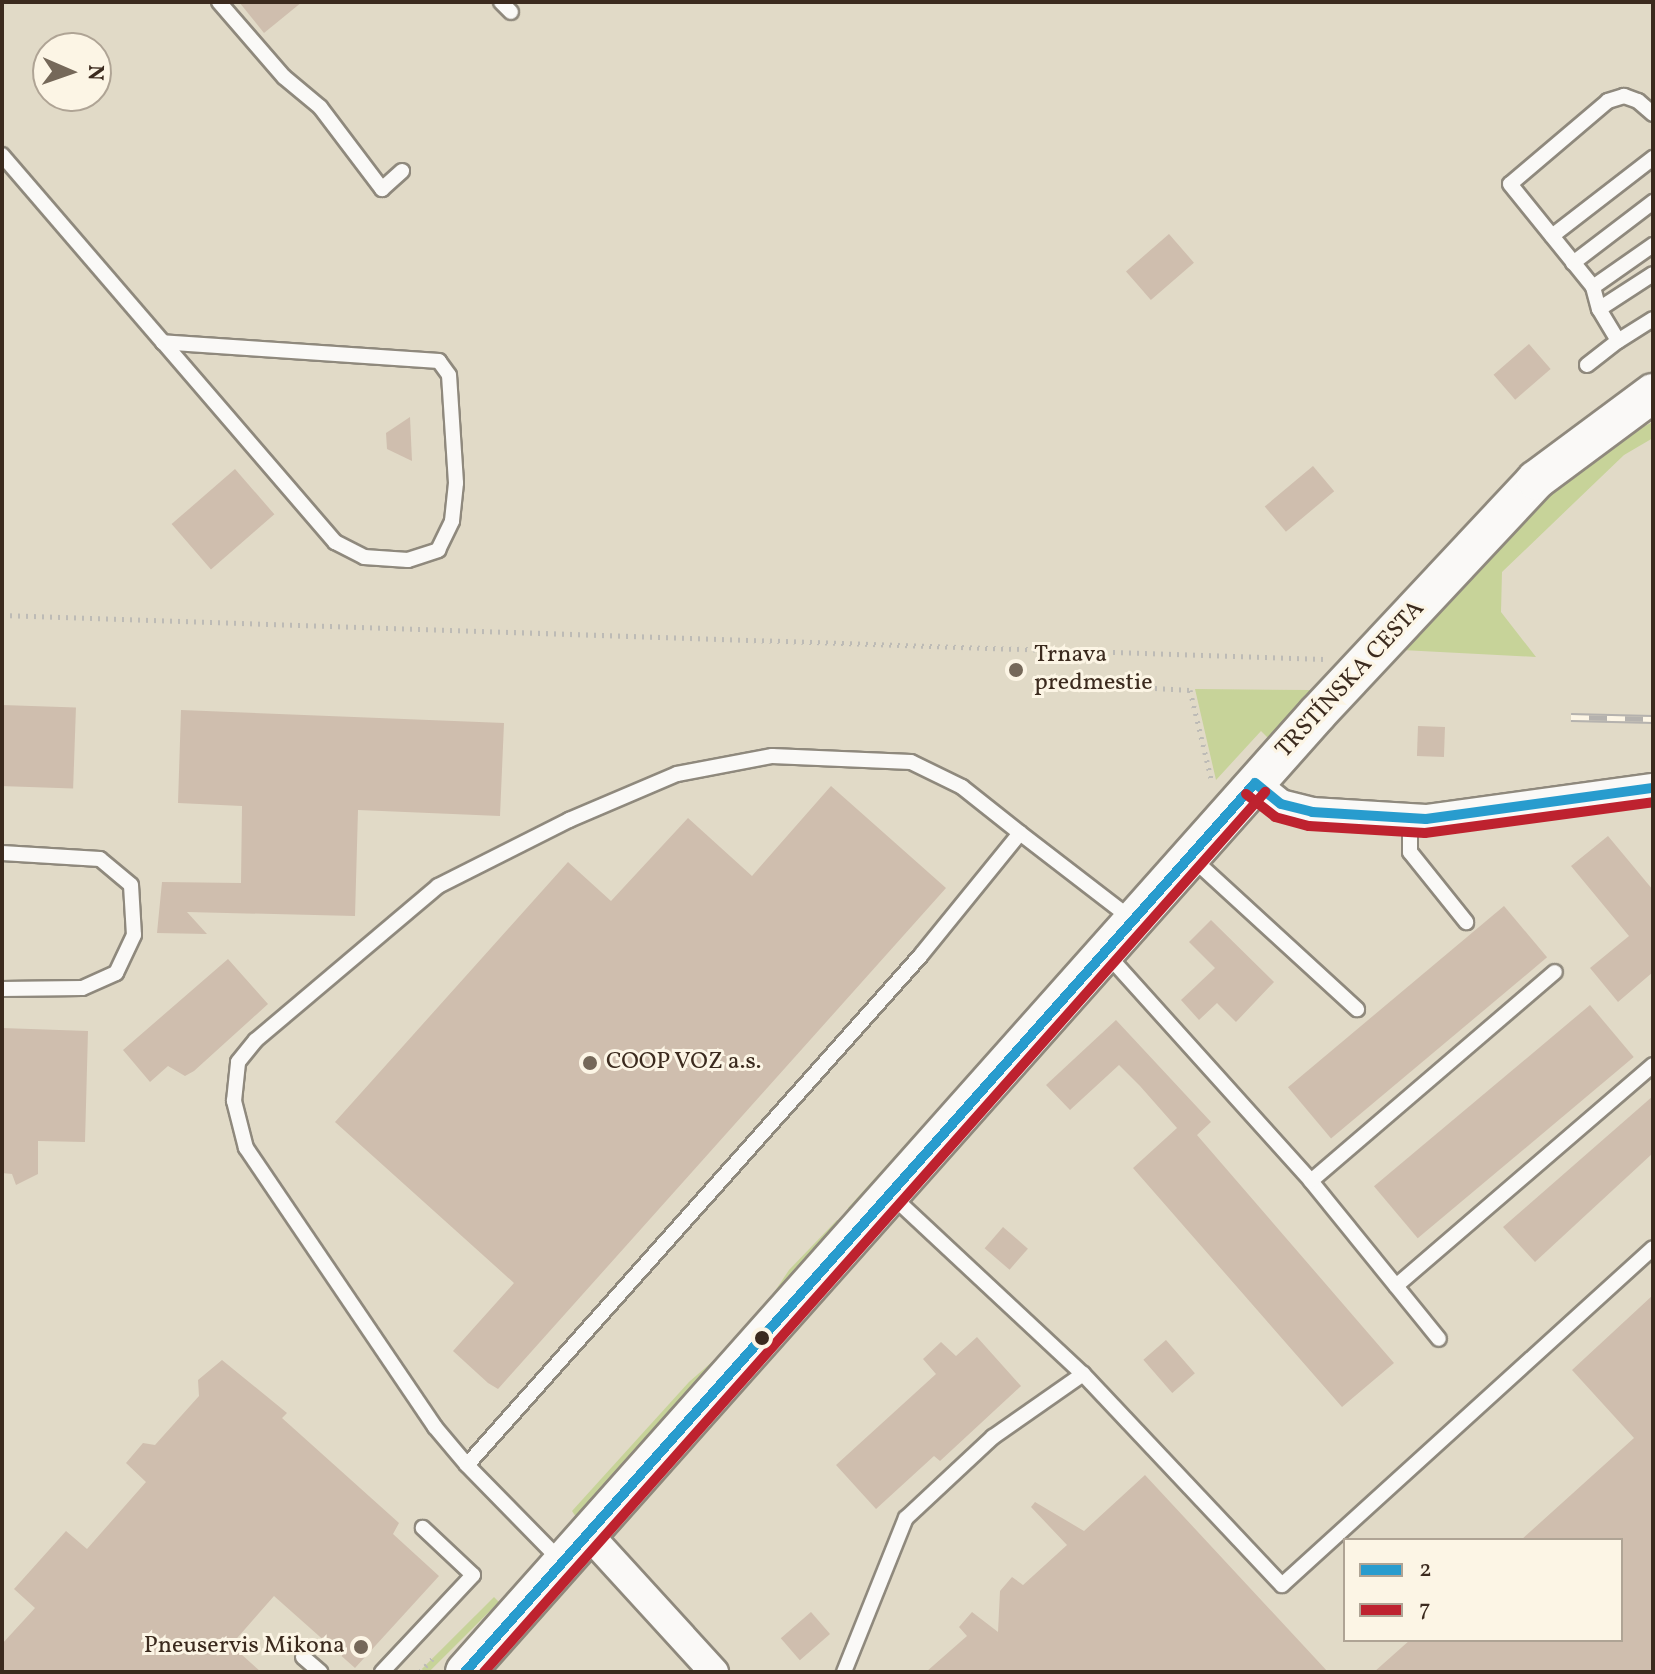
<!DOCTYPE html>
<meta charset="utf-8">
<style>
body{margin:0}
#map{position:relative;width:1655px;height:1674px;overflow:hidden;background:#e1dac7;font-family:Vollkorn,serif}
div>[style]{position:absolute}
.green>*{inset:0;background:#c7d399;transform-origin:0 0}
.building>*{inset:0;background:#cfbeae;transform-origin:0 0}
.path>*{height:5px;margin-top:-2.5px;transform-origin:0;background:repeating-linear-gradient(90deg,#bdbbb6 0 2px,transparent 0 8px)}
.roads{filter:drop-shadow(2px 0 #8f897d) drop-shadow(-2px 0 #8f897d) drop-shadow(0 2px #8f897d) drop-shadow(0 -2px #8f897d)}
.service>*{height:14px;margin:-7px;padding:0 7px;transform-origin:7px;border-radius:7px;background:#faf9f7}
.minor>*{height:28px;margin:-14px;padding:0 14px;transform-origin:14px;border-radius:14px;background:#faf9f7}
.secondary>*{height:38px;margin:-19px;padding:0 19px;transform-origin:19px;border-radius:19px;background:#faf9f7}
.rail>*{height:9px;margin-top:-4.5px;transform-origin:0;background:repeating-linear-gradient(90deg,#fcf5e5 0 18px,#b5b2ae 0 36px);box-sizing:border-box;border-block:2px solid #b5b2ae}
.bus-1>*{height:10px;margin:-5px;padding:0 5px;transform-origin:5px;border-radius:5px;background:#289cce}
.bus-2>*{height:10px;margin:-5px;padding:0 5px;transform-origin:5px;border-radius:5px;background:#be222f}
.dots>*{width:22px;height:22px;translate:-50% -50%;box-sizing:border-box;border:4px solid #fcf5e5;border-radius:50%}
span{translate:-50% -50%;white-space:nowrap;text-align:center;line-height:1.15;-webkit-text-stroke:6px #fcf5e5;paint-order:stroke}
.poi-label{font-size:24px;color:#3b2a1e}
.left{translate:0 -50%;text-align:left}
.right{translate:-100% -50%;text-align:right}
.street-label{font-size:24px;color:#3b2a1e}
.frame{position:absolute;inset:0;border:4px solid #3b2a1e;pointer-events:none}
.legend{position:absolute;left:1343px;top:1538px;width:280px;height:104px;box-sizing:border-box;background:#fcf5e5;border:2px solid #afa495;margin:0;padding:10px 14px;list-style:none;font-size:24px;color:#3b2a1e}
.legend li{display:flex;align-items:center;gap:16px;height:40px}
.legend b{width:40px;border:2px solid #afa495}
.north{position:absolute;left:32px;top:32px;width:80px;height:80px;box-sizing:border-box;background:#fcf5e5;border:2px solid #afa495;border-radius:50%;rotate:92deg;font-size:22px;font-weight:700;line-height:32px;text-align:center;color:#3b2a1e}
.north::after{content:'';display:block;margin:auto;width:28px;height:36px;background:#756859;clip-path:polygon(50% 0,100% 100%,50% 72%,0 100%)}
</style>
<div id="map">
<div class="green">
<i style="clip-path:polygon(1653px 422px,1653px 438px,1624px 455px,1502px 572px,1501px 612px,1536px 657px,1402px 650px,1531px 512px,1620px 438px)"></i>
<i style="clip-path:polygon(1195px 689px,1311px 690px,1277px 736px,1138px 885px,1269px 739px,1261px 731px,1216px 780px)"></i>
<i style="clip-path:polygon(1099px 930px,1093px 943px,850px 1210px,848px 1208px)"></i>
<i style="clip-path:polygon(837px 1220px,840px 1222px,765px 1306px,789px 1270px)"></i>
<i style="clip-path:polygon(721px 1354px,576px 1517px,572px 1511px,689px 1382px)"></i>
<i style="left:494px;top:1597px;width:7px;height:102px;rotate:45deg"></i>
</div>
<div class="building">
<i style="clip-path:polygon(239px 2px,302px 2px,264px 33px)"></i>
<i style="left:1169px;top:234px;width:38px;height:57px;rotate:49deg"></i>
<i style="left:1529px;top:344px;width:33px;height:47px;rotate:49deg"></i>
<i style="clip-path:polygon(410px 417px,412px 461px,387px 449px,386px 433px)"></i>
<i style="left:1313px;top:466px;width:33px;height:63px;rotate:50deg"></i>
<i style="left:235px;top:469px;width:60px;height:84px;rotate:49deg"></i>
<i style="left:2px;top:705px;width:74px;height:81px;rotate:2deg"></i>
<i style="clip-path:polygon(181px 710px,504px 723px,500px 816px,358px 810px,355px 916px,187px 912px,207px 934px,157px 933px,162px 882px,241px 883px,242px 806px,178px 803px)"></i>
<i style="left:1418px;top:726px;width:27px;height:30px;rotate:2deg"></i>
<i style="clip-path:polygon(831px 786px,946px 888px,498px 1389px,488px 1383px,453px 1351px,514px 1283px,335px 1122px,568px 862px,611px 901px,688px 818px,752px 876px)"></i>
<i style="clip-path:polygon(1608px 836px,1653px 890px,1653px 972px,1618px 1002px,1590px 968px,1629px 936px,1571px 866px)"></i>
<i style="left:1504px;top:906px;width:67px;height:282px;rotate:50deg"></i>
<i style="clip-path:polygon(1211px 920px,1274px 982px,1236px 1022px,1217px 1003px,1199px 1020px,1181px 1000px,1215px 968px,1189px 942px)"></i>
<i style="clip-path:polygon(228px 959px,268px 1004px,194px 1071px,185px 1076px,168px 1066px,150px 1082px,123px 1050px)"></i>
<i style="left:1590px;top:1005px;width:68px;height:282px;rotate:50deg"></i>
<i style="clip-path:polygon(1116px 1020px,1211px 1122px,1197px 1135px,1394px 1363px,1342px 1407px,1133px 1168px,1177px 1128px,1140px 1086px,1119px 1065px,1070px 1110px,1046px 1085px)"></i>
<i style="clip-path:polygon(2px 1028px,88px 1031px,85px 1142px,38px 1141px,38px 1174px,16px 1185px,12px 1174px,2px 1173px)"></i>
<i style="clip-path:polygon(1653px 1096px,1653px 1153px,1535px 1262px,1503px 1227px)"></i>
<i style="left:1003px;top:1227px;width:33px;height:28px;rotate:41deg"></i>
<i style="clip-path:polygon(1653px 1295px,1653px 1672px,1374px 1672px,1410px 1640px,1621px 1640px,1621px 1540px,1521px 1540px,1634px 1438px,1572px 1370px)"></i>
<i style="clip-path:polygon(977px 1337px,1021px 1386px,940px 1461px,934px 1456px,876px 1509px,836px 1465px,936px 1374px,923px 1359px,941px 1342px,956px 1356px)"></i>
<i style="left:1166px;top:1340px;width:44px;height:30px;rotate:49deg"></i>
<i style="clip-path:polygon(222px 1360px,287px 1413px,282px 1418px,399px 1523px,393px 1534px,439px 1576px,355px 1668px,274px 1596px,231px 1645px,261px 1672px,2px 1672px,2px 1644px,35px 1608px,14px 1589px,66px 1531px,87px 1549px,146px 1482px,126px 1463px,143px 1443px,155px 1445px,199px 1396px,198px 1380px)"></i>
<i style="clip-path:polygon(1145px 1475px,1328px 1672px,926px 1672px,967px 1636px,959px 1627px,972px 1612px,998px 1632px,1000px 1591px,1012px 1577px,1023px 1585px,1067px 1545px,1031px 1507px,1035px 1502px,1084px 1531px)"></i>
<i style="left:811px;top:1612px;width:29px;height:40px;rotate:49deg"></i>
</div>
<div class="path">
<i style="left:2px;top:615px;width:1323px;rotate:1.91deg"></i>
<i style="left:1067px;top:683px;width:123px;rotate:3.3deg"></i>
<i style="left:1190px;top:690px;width:95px;rotate:76.6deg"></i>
<i style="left:420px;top:1672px;width:19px;rotate:-47deg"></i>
</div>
<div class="roads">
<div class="service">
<i style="left:219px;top:2px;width:99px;rotate:49.1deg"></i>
<i style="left:284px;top:77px;width:47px;rotate:39.8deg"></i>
<i style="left:320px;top:107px;width:103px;rotate:52.9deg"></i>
<i style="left:382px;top:189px;width:27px;rotate:-42deg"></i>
<i style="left:501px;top:2px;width:14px;rotate:45deg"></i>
<i style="left:1653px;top:114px;width:20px;rotate:-139deg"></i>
<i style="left:1638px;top:101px;width:15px;rotate:-160deg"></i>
<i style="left:1624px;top:96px;width:17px;rotate:163deg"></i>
<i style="left:1608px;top:101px;width:128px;rotate:139.7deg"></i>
<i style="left:1510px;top:184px;width:132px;rotate:51.1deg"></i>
<i style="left:1593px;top:287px;width:73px;rotate:-35deg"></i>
<i style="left:2px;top:155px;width:247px;rotate:49.3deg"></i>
<i style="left:163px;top:342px;width:264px;rotate:49.3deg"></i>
<i style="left:335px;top:542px;width:33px;rotate:27deg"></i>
<i style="left:364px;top:557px;width:44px;rotate:3.9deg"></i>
<i style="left:408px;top:560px;width:32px;rotate:-18deg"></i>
<i style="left:438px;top:550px;width:32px;rotate:-64deg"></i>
<i style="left:452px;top:521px;width:38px;rotate:-84deg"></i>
<i style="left:456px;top:483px;width:108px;rotate:-93.7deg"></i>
<i style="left:449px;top:375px;width:17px;rotate:-126deg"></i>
<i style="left:439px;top:361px;width:277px;rotate:-176.1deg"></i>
<i style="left:1552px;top:236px;width:128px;rotate:-37.7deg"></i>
<i style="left:1573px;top:263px;width:101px;rotate:-37.3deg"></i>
<i style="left:1593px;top:287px;width:23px;rotate:75deg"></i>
<i style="left:1599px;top:309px;width:64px;rotate:-32.9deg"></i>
<i style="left:1599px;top:309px;width:37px;rotate:59deg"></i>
<i style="left:1618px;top:341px;width:41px;rotate:-32.2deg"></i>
<i style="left:1587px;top:365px;width:39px;rotate:-38deg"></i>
<i style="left:1410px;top:818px;width:34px;rotate:90deg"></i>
<i style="left:1410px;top:852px;width:90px;rotate:51.3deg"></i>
<i style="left:2px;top:853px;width:98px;rotate:3.5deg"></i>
<i style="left:100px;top:859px;width:40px;rotate:40deg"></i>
<i style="left:131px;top:885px;width:50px;rotate:86.6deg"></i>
<i style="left:134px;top:935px;width:42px;rotate:115.3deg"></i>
<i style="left:116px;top:973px;width:37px;rotate:156deg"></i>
<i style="left:82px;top:988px;width:80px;rotate:179.3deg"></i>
<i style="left:1192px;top:858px;width:224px;rotate:42.5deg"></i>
<i style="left:1105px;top:952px;width:308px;rotate:48deg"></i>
<i style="left:1311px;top:1181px;width:203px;rotate:51deg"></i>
<i style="left:1311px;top:1181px;width:321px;rotate:-40.6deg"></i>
<i style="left:892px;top:1196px;width:261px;rotate:43deg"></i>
<i style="left:1083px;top:1374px;width:290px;rotate:46.7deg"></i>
<i style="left:1282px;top:1585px;width:501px;rotate:-42.25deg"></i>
<i style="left:1396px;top:1286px;width:339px;rotate:-40.7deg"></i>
<i style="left:467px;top:1465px;width:50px;rotate:-130.1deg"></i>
<i style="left:435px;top:1427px;width:337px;rotate:-124.1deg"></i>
<i style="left:246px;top:1148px;width:49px;rotate:-104.3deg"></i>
<i style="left:234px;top:1101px;width:39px;rotate:-84deg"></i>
<i style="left:238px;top:1062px;width:28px;rotate:-51deg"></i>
<i style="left:256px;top:1040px;width:238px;rotate:-40.2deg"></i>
<i style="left:438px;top:886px;width:147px;rotate:-26.7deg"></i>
<i style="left:569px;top:820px;width:117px;rotate:-23.1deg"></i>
<i style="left:677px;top:774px;width:97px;rotate:-10.7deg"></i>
<i style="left:772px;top:756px;width:139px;rotate:2.5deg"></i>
<i style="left:911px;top:762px;width:57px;rotate:26.1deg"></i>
<i style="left:962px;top:787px;width:74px;rotate:38.4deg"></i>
<i style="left:562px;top:1562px;width:136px;rotate:-134.4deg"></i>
<i style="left:467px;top:1465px;width:683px;rotate:-48.32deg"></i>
<i style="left:921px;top:955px;width:157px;rotate:-50.9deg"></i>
<i style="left:1020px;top:833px;width:143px;rotate:37.6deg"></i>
<i style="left:303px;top:1657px;width:23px;rotate:41deg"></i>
<i style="left:382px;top:1672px;width:133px;rotate:-46.8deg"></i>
<i style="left:473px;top:1575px;width:69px;rotate:-136.8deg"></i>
<i style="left:844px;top:1672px;width:166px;rotate:-68.1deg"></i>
<i style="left:906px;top:1518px;width:119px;rotate:-43deg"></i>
<i style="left:993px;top:1437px;width:110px;rotate:-35deg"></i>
</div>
<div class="minor">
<i style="left:1255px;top:783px;width:33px;rotate:39deg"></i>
<i style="left:1281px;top:804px;width:32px;rotate:14deg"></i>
<i style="left:1312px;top:812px;width:114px;rotate:3.5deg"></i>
<i style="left:1426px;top:819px;width:229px;rotate:-7.8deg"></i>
<i style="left:588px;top:1534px;width:187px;rotate:47.6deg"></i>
</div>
<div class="secondary">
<i style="left:465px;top:1672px;width:1283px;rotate:-48.35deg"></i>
<i style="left:1318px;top:713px;width:319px;rotate:-46.9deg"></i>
<i style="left:1536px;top:480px;width:146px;rotate:-36.6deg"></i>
</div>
</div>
<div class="rail">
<i style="left:1571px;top:717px;width:82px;rotate:1.4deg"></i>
</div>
<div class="bus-1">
<i style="left:1255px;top:783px;width:33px;rotate:39deg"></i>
<i style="left:1281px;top:804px;width:32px;rotate:14deg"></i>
<i style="left:1312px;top:812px;width:114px;rotate:3.5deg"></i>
<i style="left:1426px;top:819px;width:229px;rotate:-7.8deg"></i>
<i style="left:465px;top:1672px;width:1189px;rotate:-48.37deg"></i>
</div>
<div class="bus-2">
<i style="left:1246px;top:794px;width:37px;rotate:38deg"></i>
<i style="left:1275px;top:817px;width:35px;rotate:15deg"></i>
<i style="left:1309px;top:826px;width:116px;rotate:3.5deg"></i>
<i style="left:1425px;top:833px;width:230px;rotate:-7.7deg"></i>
<i style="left:484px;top:1672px;width:1177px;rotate:-48.41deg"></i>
</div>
<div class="dots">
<i style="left:1016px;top:670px;background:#756859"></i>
<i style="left:590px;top:1063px;background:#756859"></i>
<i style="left:762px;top:1338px;background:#3b2a1e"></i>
<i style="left:361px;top:1647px;background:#756859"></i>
</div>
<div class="poi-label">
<span class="left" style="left:1034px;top:670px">Trnava<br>predmestie</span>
<span class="left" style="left:606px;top:1063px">COOP VOZ a.s.</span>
<span class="right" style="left:345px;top:1647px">Pneuservis Mikona</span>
</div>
<div class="street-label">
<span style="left:1351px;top:680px;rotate:-47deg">TRSTÍNSKA CESTA</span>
</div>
<div class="frame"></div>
<ul class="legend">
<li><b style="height:10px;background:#289cce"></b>2</li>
<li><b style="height:10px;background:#be222f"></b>7</li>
</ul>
<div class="north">N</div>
</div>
